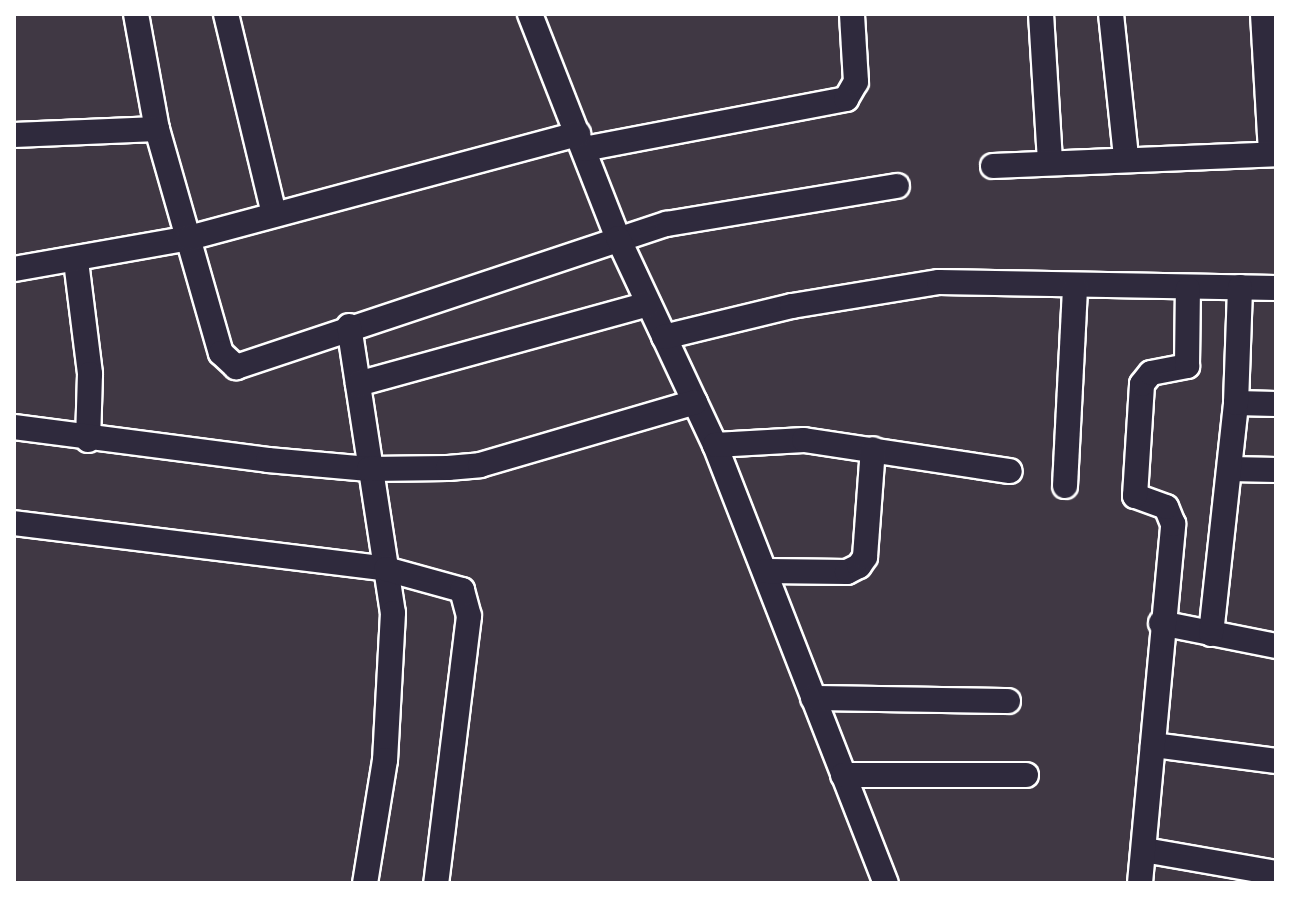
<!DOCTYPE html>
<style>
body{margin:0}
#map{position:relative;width:1290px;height:897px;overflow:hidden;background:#403844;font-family:Caveat,sans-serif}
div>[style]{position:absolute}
.roads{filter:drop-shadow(2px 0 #fff) drop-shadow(-2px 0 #fff) drop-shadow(0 2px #fff) drop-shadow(0 -2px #fff)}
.street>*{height:24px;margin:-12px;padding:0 12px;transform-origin:12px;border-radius:12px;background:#2f2a3d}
span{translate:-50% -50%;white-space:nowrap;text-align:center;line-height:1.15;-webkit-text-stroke:6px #2f2a3d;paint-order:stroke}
.frame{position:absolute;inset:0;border:16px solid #fff;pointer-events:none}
</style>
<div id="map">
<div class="roads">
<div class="street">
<i style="left:136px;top:14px;width:117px;rotate:79.7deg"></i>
<i style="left:157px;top:129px;width:233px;rotate:74.1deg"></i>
<i style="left:221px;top:353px;width:21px;rotate:43deg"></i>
<i style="left:236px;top:367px;width:454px;rotate:-18.4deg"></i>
<i style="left:667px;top:224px;width:233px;rotate:-9.4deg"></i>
<i style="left:226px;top:14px;width:206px;rotate:76.5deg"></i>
<i style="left:530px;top:14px;width:241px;rotate:68.6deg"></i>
<i style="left:618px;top:238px;width:229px;rotate:64.9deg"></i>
<i style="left:715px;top:445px;width:470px;rotate:68.7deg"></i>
<i style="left:1041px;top:14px;width:147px;rotate:86.5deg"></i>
<i style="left:1111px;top:14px;width:144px;rotate:84deg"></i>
<i style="left:1263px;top:14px;width:140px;rotate:86.7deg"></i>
<i style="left:14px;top:135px;width:143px;rotate:-2.4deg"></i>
<i style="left:584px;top:149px;width:267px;rotate:-10.8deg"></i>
<i style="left:846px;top:99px;width:20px;rotate:-60deg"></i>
<i style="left:856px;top:82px;width:68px;rotate:-93.4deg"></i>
<i style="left:993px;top:166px;width:283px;rotate:-2.4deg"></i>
<i style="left:76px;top:261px;width:114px;rotate:82.9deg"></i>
<i style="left:90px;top:374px;width:66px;rotate:91.7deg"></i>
<i style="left:14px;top:269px;width:178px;rotate:-10deg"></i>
<i style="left:189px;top:238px;width:403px;rotate:-15deg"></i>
<i style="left:349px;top:326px;width:290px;rotate:81.3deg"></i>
<i style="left:393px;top:613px;width:147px;rotate:93.1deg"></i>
<i style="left:385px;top:760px;width:125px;rotate:99.2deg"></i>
<i style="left:664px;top:337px;width:132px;rotate:-13.6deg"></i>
<i style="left:792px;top:306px;width:149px;rotate:-9.3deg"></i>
<i style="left:939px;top:282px;width:337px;rotate:1deg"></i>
<i style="left:358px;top:384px;width:301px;rotate:-15.4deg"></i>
<i style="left:1236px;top:403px;width:40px;rotate:1.4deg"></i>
<i style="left:14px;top:427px;width:256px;rotate:7.4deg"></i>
<i style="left:268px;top:460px;width:101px;rotate:5.1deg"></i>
<i style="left:369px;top:469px;width:79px;rotate:-0.7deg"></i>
<i style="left:448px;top:468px;width:32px;rotate:-5deg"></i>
<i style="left:480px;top:465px;width:224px;rotate:-16.3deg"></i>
<i style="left:715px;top:445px;width:89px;rotate:-3.2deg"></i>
<i style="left:804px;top:440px;width:208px;rotate:8.6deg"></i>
<i style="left:1231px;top:469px;width:45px;rotate:1.3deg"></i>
<i style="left:1065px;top:486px;width:198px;rotate:-87.1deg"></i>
<i style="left:14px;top:523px;width:375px;rotate:7deg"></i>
<i style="left:386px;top:569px;width:79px;rotate:15.4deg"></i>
<i style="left:462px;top:590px;width:27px;rotate:75deg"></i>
<i style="left:469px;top:616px;width:269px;rotate:97deg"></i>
<i style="left:766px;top:571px;width:81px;rotate:0.7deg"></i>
<i style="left:847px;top:572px;width:13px;rotate:-27deg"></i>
<i style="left:859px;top:566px;width:11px;rotate:-56deg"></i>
<i style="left:865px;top:557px;width:108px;rotate:-85.8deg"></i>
<i style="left:1161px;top:623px;width:117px;rotate:11.3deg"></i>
<i style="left:1211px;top:634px;width:232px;rotate:-83.8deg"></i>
<i style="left:1236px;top:403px;width:116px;rotate:-88deg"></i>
<i style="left:813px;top:698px;width:195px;rotate:0.9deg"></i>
<i style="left:1153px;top:745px;width:124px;rotate:7.4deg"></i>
<i style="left:843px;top:775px;width:183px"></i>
<i style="left:1144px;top:850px;width:134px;rotate:9.9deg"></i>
<i style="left:1140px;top:883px;width:361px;rotate:-84.7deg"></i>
<i style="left:1173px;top:524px;width:18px;rotate:-112deg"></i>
<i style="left:1166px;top:507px;width:33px;rotate:-160deg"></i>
<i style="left:1135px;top:496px;width:112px;rotate:-86.4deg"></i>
<i style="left:1142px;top:384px;width:14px;rotate:-51deg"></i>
<i style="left:1151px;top:373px;width:37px;rotate:-11deg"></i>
<i style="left:1187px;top:366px;width:77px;rotate:-89.3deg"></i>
</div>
</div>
<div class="frame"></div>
</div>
